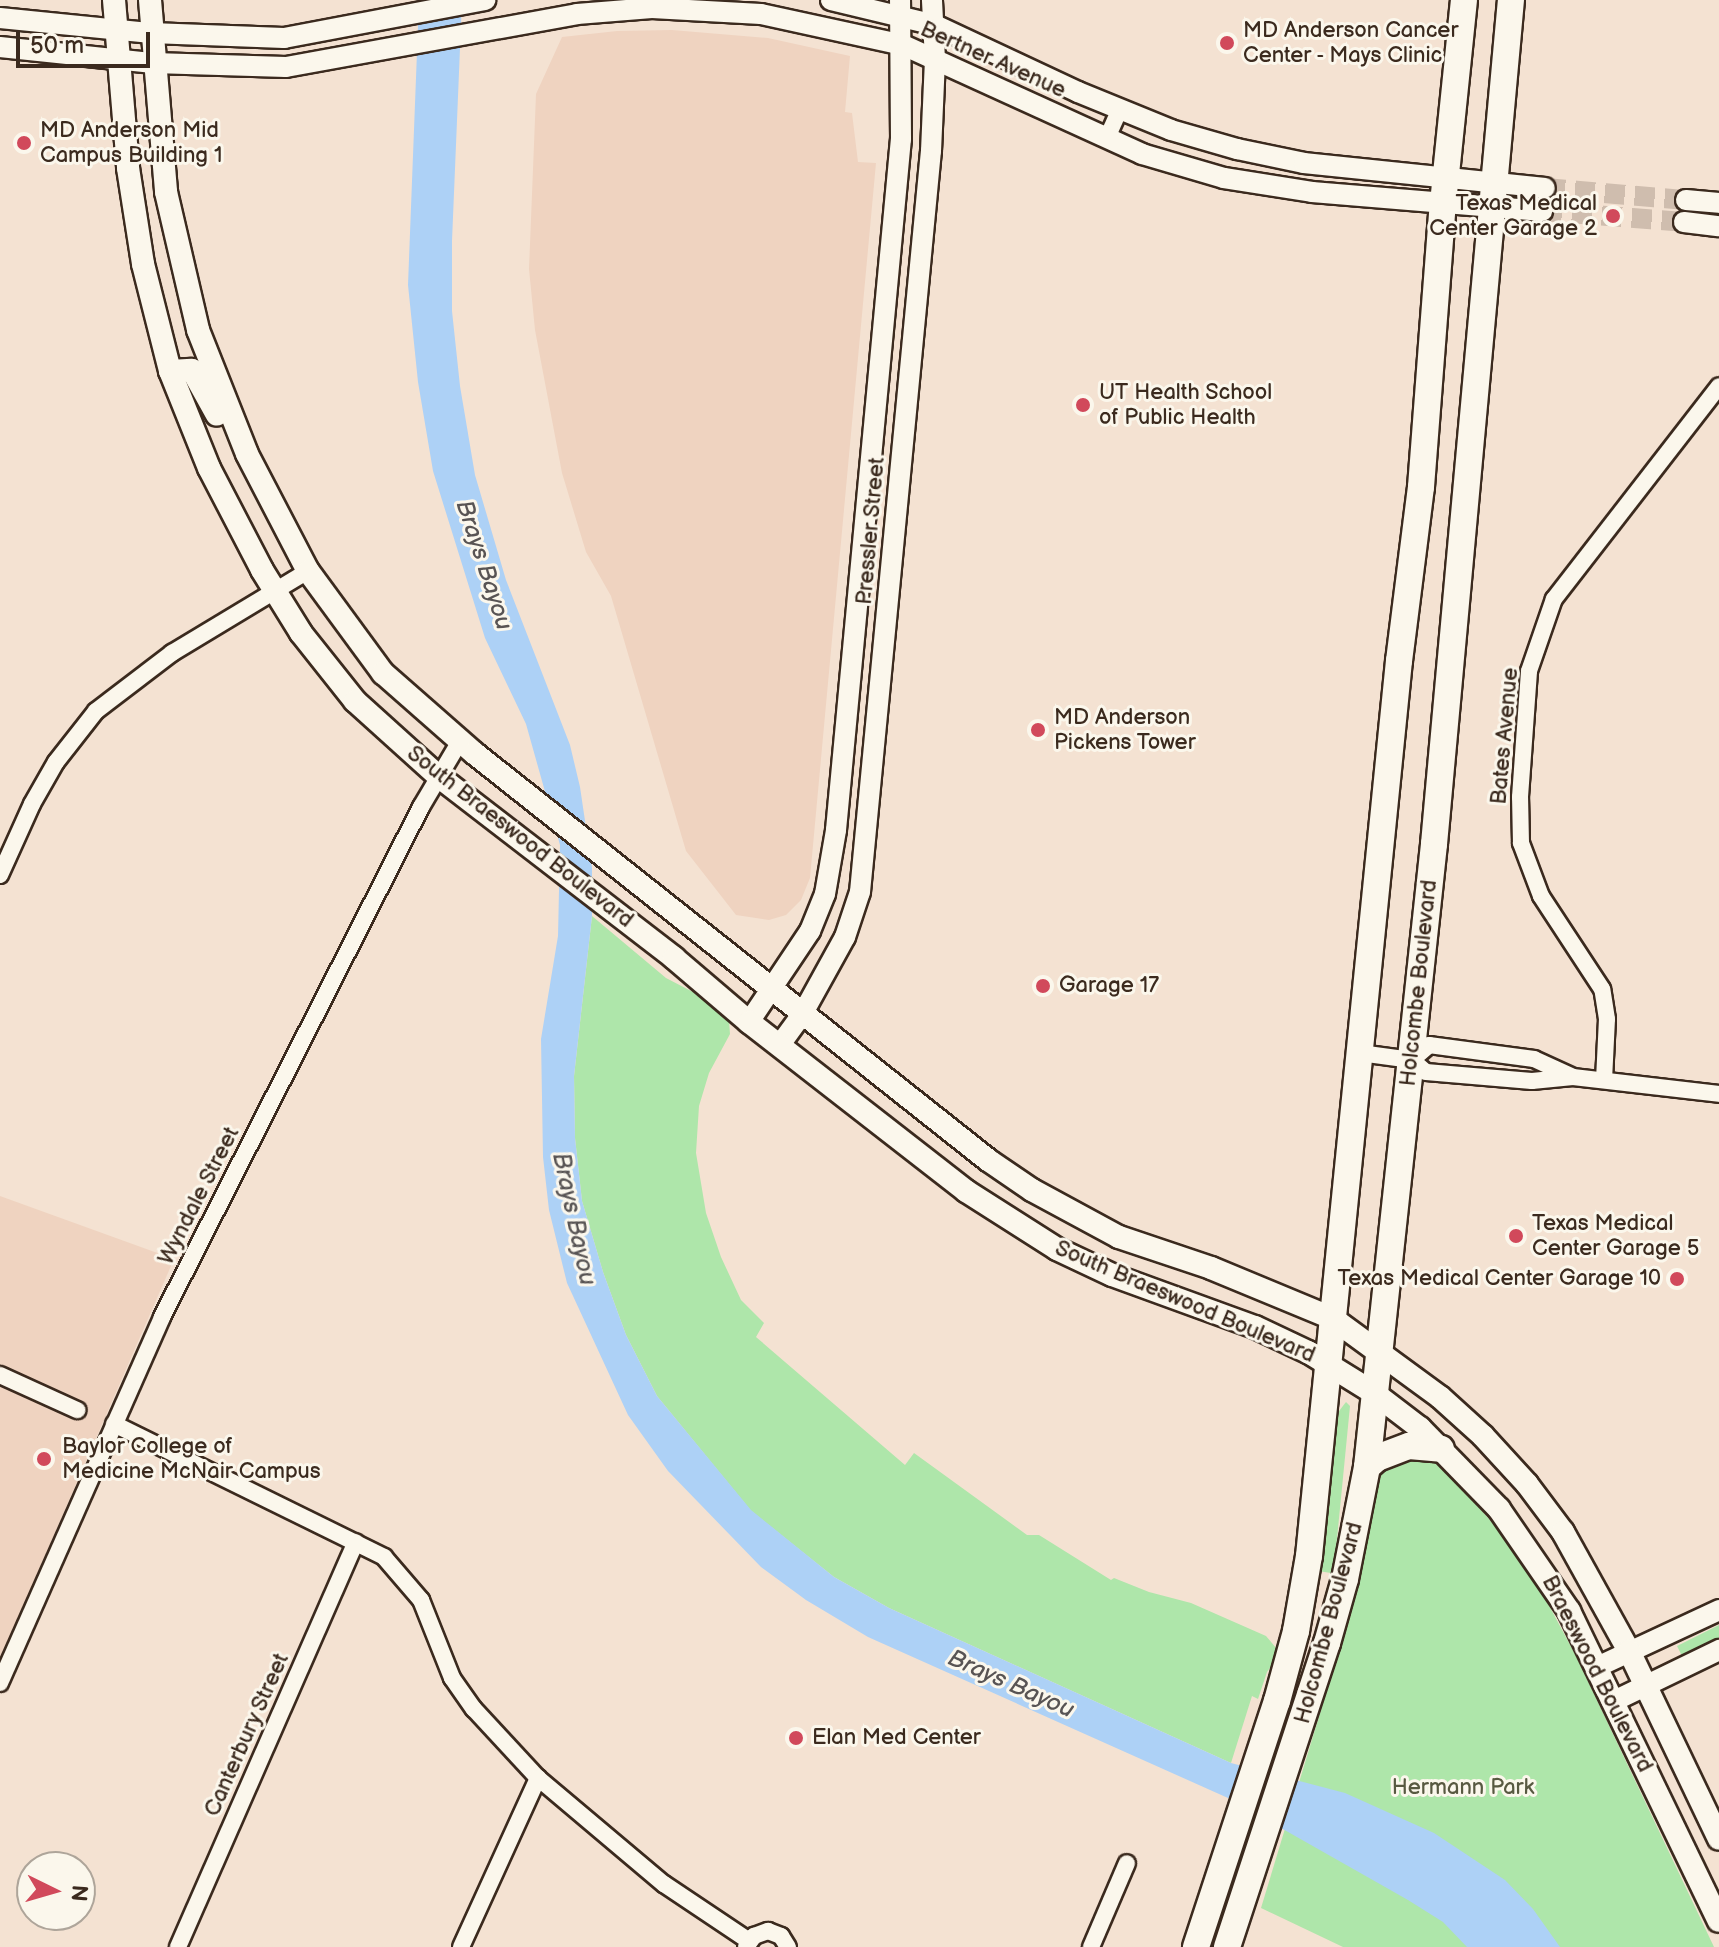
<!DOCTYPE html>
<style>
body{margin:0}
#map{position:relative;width:1719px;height:1947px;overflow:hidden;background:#f4e2d2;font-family:"Balsamiq Sans",sans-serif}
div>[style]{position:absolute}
.built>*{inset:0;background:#efd3c0}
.green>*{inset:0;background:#aee6aa}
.water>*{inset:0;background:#add1f6}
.tertiary-tunnel>*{height:20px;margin-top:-10px;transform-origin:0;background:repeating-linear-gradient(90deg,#cfbdae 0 20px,transparent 0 30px)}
.roads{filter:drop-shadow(2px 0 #3b2a1e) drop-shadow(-2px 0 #3b2a1e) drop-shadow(0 2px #3b2a1e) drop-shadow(0 -2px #3b2a1e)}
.minor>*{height:16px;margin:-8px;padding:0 8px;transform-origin:8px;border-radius:8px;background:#fbf7ec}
.tertiary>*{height:20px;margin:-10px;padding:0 10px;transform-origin:10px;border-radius:10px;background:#fbf7ec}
.secondary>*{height:22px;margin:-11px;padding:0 11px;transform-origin:11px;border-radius:11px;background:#fbf7ec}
.primary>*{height:26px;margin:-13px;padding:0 13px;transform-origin:13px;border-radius:13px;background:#fbf7ec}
.dots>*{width:22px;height:22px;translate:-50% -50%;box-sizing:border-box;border:4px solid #fbf7ec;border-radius:50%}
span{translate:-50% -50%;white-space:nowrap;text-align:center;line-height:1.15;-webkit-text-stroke:6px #fbf7ec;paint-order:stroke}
.poi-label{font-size:22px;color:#3b2a1e}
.left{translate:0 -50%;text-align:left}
.right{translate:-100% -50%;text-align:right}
.street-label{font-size:22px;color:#3b2a1e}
.park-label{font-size:22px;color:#585941}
.water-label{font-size:24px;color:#585454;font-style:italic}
.north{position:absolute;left:16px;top:1851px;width:80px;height:80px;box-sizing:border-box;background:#fbf7ec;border:2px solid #aea59a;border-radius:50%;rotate:95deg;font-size:22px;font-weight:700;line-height:32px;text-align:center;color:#3b2a1e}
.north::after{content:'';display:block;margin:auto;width:28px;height:36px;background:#d1495b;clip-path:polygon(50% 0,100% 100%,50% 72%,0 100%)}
.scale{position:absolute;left:16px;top:32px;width:134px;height:36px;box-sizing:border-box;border:4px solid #3b2a1e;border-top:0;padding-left:10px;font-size:24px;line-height:28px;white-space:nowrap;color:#3b2a1e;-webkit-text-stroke:6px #fbf7ec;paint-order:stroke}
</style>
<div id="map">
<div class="built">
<i style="clip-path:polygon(672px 30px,768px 38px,850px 56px,845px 112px,852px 113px,858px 162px,876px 163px,810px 878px,801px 900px,786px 915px,769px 920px,736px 915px,686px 851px,611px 596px,586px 552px,562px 473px,535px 330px,529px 269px,536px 94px,562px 37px,617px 31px)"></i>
<i style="clip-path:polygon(0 1196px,174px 1259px,0 1659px)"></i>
</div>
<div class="green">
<i style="clip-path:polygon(592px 916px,666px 978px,693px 992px,729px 1021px,730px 1034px,709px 1073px,699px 1106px,696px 1153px,706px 1213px,721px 1257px,741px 1300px,764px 1323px,756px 1337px,905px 1465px,914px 1453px,1027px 1535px,1039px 1535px,1111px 1580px,1114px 1578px,1149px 1592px,1191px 1603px,1266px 1636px,1277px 1649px,1277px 1658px,1267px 1672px,1258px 1699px,1252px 1696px,1231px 1763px,889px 1608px,834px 1577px,751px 1511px,657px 1396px,626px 1335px,603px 1272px,582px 1201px,575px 1138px,574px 1076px)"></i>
<i style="clip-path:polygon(1346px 1402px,1350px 1406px,1336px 1549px,1331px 1573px,1318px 1571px,1336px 1415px)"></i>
<i style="clip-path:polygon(1398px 1458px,1430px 1460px,1448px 1472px,1495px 1526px,1537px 1583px,1576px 1656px,1714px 1947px,1343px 1947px,1261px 1908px,1357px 1591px,1378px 1477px)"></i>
<i style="clip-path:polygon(1719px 1625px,1719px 1638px,1682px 1656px,1677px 1646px)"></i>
</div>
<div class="water">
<i style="clip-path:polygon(419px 0,462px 0,452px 241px,452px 311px,460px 386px,475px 475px,506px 580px,570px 745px,580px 787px,592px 868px,592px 916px,574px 1076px,575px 1138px,582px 1201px,603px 1272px,626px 1335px,657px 1396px,751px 1510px,834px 1577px,889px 1608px,1231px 1763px,1345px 1793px,1434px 1833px,1505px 1880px,1533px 1909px,1560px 1947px,1467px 1947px,1443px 1922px,1408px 1900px,1228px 1798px,868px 1637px,806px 1600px,761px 1567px,668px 1471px,628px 1415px,567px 1283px,549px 1210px,543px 1157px,541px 1039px,558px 936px,560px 845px,526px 724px,485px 638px,433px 471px,418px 382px,408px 285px)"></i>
</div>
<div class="tertiary-tunnel">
<i style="left:1545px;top:188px;width:142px;rotate:4.9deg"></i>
<i style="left:1542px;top:211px;width:142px;rotate:4.4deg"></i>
</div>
<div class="roads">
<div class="minor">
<i style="left:1107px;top:138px;width:32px;rotate:-66deg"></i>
<i style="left:0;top:875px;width:78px;rotate:-65.7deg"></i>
<i style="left:32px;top:804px;width:48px;rotate:-60.3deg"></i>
<i style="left:56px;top:762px;width:65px;rotate:-51.9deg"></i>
<i style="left:96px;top:711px;width:96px;rotate:-37.3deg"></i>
<i style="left:172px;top:653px;width:159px;rotate:-31.1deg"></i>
<i style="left:1360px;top:1053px;width:52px;rotate:7.7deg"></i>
<i style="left:1412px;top:1060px;width:18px;rotate:41deg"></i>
<i style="left:1426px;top:1072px;width:106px;rotate:4.9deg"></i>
<i style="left:1532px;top:1081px;width:41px;rotate:-5.6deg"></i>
<i style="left:1573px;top:1077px;width:147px;rotate:6.6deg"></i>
<i style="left:1412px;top:1060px;width:23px;rotate:-41deg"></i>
<i style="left:1429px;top:1045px;width:106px;rotate:7.6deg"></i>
<i style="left:1534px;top:1059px;width:41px;rotate:24.7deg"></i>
<i style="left:1604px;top:1080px;width:61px;rotate:-87.2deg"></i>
<i style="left:1607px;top:1019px;width:30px;rotate:-99deg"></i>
<i style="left:1602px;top:989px;width:111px;rotate:-123.3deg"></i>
<i style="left:1541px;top:896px;width:57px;rotate:-110.7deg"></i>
<i style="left:1521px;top:843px;width:46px;rotate:-91.2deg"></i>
<i style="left:1520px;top:797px;width:126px;rotate:-85.9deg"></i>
<i style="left:1529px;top:671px;width:76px;rotate:-70.9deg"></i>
<i style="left:1554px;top:599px;width:269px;rotate:-52.2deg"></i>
<i style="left:0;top:1375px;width:85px;rotate:24.4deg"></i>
<i style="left:114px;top:1424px;width:301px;rotate:26.2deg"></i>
<i style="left:384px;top:1557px;width:57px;rotate:49.3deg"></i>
<i style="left:421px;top:1600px;width:84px;rotate:68.3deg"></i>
<i style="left:452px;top:1678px;width:38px;rotate:55deg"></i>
<i style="left:474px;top:1709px;width:94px;rotate:47.2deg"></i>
<i style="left:538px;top:1778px;width:165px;rotate:40.1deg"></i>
<i style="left:664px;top:1884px;width:102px;rotate:33.8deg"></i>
<i style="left:0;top:1683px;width:400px;rotate:-66.1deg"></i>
<i style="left:162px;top:1317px;width:572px;rotate:-63.08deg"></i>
<i style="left:421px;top:807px;width:77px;rotate:-59.4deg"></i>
<i style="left:178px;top:1947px;width:442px;rotate:-66.3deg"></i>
<i style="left:461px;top:1947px;width:186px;rotate:-65.5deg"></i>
<i style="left:746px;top:1947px;width:14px;rotate:-54deg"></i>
<i style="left:754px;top:1936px;width:15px;rotate:-20deg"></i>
<i style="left:768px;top:1931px;width:14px;rotate:21deg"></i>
<i style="left:781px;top:1936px;width:13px;rotate:58deg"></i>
<i style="left:1091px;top:1947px;width:91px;rotate:-66.8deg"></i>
</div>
<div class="tertiary">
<i style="left:831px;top:0;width:107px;rotate:13.5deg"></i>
<i style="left:935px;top:25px;width:158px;rotate:25.1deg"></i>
<i style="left:1078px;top:92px;width:100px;rotate:22.2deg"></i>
<i style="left:1171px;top:130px;width:69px;rotate:16.1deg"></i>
<i style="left:1237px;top:149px;width:68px;rotate:11.8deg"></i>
<i style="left:1304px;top:163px;width:242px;rotate:5.9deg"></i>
<i style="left:0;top:18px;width:152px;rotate:5.7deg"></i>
<i style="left:151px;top:33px;width:133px;rotate:2.2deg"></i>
<i style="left:284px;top:38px;width:205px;rotate:-10.7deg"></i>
<i style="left:0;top:47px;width:154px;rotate:6deg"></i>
<i style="left:153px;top:63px;width:133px;rotate:1.7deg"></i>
<i style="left:286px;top:67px;width:296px;rotate:-10.3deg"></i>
<i style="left:577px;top:14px;width:75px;rotate:-4.6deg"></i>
<i style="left:652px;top:8px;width:109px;rotate:3.2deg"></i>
<i style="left:761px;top:14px;width:145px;rotate:12.3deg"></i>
<i style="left:903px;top:45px;width:263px;rotate:24.5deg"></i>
<i style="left:1142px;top:154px;width:85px;rotate:16.3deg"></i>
<i style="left:1224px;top:178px;width:89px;rotate:9deg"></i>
<i style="left:1312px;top:192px;width:231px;rotate:4.7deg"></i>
<i style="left:1686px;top:200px;width:33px;rotate:5deg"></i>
<i style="left:1684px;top:222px;width:35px;rotate:7deg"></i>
<i style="left:749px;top:1022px;width:110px;rotate:-56.2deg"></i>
<i style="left:810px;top:931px;width:40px;rotate:-68deg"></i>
<i style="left:825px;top:894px;width:65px;rotate:-80.2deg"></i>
<i style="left:836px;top:830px;width:694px;rotate:-84.63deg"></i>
<i style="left:901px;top:139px;width:139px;rotate:-90.4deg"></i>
<i style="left:779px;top:1046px;width:41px;rotate:-54deg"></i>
<i style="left:803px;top:1013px;width:87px;rotate:-61.1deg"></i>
<i style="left:845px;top:937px;width:47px;rotate:-71.6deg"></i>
<i style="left:860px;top:892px;width:744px;rotate:-84.53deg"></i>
<i style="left:931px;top:151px;width:91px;rotate:-87.5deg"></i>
<i style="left:935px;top:60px;width:60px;rotate:-92.9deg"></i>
<i style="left:1597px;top:1667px;width:135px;rotate:-25deg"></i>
<i style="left:1614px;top:1701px;width:117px;rotate:-25.9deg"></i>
</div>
<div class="secondary">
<i style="left:114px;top:0;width:169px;rotate:85.2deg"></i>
<i style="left:128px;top:168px;width:97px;rotate:81.1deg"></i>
<i style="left:143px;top:264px;width:110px;rotate:75.8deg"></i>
<i style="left:170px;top:371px;width:105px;rotate:68.1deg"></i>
<i style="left:209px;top:468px;width:115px;rotate:62.5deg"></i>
<i style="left:262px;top:570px;width:74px;rotate:58.2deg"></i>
<i style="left:301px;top:633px;width:87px;rotate:51.5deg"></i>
<i style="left:355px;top:701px;width:112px;rotate:42.1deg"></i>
<i style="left:438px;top:776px;width:298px;rotate:37.6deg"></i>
<i style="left:674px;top:958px;width:99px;rotate:40.5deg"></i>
<i style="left:749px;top:1022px;width:275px;rotate:37.9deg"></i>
<i style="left:966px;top:1191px;width:108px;rotate:32.5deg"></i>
<i style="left:1057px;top:1249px;width:61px;rotate:25.3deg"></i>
<i style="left:1112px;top:1275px;width:152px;rotate:20deg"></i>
<i style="left:1255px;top:1327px;width:59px;rotate:25.3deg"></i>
<i style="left:1308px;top:1352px;width:78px;rotate:31.8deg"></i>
<i style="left:1374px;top:1393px;width:58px;rotate:37.3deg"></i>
<i style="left:1420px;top:1428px;width:113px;rotate:45.7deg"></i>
<i style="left:1499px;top:1509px;width:124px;rotate:55.5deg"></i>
<i style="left:1569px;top:1611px;width:344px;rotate:64.2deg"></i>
<i style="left:150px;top:0;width:193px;rotate:85.2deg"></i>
<i style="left:166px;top:192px;width:142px;rotate:76.9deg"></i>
<i style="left:198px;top:330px;width:133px;rotate:68.4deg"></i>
<i style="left:247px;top:454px;width:132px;rotate:62.5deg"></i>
<i style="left:308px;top:571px;width:127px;rotate:53.7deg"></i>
<i style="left:383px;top:673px;width:121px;rotate:41.3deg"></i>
<i style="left:474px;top:753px;width:656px;rotate:38.37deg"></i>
<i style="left:988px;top:1160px;width:53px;rotate:34.3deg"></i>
<i style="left:1032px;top:1190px;width:99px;rotate:28.4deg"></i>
<i style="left:1119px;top:1237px;width:97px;rotate:18.6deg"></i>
<i style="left:1211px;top:1268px;width:131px;rotate:22.5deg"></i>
<i style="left:1332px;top:1318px;width:134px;rotate:36.2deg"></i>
<i style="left:1440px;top:1397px;width:58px;rotate:42.2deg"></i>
<i style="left:1483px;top:1436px;width:65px;rotate:47.5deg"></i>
<i style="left:1527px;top:1484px;width:60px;rotate:53.1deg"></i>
<i style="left:1563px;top:1532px;width:136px;rotate:61deg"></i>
<i style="left:1629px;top:1651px;width:208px;rotate:64.4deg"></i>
<i style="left:170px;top:371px;width:22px;rotate:-3deg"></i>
<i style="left:192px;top:370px;width:51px;rotate:60.9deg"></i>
</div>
<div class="primary">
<i style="left:1367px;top:1467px;width:13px;rotate:-42deg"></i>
<i style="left:1377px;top:1458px;width:34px;rotate:-21deg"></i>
<i style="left:1409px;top:1446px;width:32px;rotate:5deg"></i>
<i style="left:1196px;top:1947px;width:259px;rotate:-71.8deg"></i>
<i style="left:1277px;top:1701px;width:73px;rotate:-74.8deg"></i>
<i style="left:1296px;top:1631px;width:76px;rotate:-80.2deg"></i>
<i style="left:1309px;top:1556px;width:900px;rotate:-84.26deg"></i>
<i style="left:1399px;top:661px;width:175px;rotate:-82.8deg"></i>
<i style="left:1421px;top:487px;width:285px;rotate:-85.6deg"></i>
<i style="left:1443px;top:203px;width:204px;rotate:-84.1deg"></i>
<i style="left:1227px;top:1947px;width:320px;rotate:-71.8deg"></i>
<i style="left:1327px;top:1643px;width:66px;rotate:-74.3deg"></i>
<i style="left:1345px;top:1579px;width:114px;rotate:-78.9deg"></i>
<i style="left:1367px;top:1467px;width:627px;rotate:-83.86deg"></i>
<i style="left:1434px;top:844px;width:848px;rotate:-84.79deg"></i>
</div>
</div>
<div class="dots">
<i style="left:1227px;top:43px;background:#d1495b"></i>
<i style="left:24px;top:143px;background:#d1495b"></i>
<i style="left:1613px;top:216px;background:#d1495b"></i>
<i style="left:1083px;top:405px;background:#d1495b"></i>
<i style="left:1038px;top:730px;background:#d1495b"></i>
<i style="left:1043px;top:986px;background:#d1495b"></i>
<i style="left:1516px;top:1236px;background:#d1495b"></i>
<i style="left:1677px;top:1279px;background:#d1495b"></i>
<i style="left:44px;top:1459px;background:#d1495b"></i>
<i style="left:796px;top:1738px;background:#d1495b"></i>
</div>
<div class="poi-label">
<span class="left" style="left:1243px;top:43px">MD Anderson Cancer<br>Center - Mays Clinic</span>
<span class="left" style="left:40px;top:143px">MD Anderson Mid<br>Campus Building 1</span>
<span class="right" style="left:1597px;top:216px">Texas Medical<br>Center Garage 2</span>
<span class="left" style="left:1099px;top:405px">UT Health School<br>of Public Health</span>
<span class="left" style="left:1054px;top:730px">MD Anderson<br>Pickens Tower</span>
<span class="left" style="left:1059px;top:986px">Garage 17</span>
<span class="left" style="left:1532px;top:1236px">Texas Medical<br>Center Garage 5</span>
<span class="right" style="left:1661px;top:1279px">Texas Medical Center Garage 10</span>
<span class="left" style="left:62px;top:1459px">Baylor College of<br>Medicine McNair Campus</span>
<span class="left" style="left:812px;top:1738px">Elan Med Center</span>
</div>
<div class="street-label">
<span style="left:993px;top:60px;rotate:24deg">Bertner Avenue</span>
<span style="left:871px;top:531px;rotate:-85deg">Pressler Street</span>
<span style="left:1505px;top:736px;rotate:-85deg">Bates Avenue</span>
<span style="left:520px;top:837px;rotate:38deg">South Braeswood Boulevard</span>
<span style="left:1419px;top:983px;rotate:-84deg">Holcombe Boulevard</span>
<span style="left:199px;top:1196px;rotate:-63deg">Wyndale Street</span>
<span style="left:1185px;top:1302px;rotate:23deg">South Braeswood Boulevard</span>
<span style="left:1329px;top:1623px;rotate:-75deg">Holcombe Boulevard</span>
<span style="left:1597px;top:1674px;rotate:63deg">Braeswood Boulevard</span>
<span style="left:247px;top:1735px;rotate:-66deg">Canterbury Street</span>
</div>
<div class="park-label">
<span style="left:1463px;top:1788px">Hermann Park</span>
</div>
<div class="water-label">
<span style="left:484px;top:565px;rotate:72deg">Brays Bayou</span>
<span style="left:574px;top:1219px;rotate:78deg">Brays Bayou</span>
<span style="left:1011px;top:1684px;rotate:24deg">Brays Bayou</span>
</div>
<div class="north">N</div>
<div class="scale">50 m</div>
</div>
